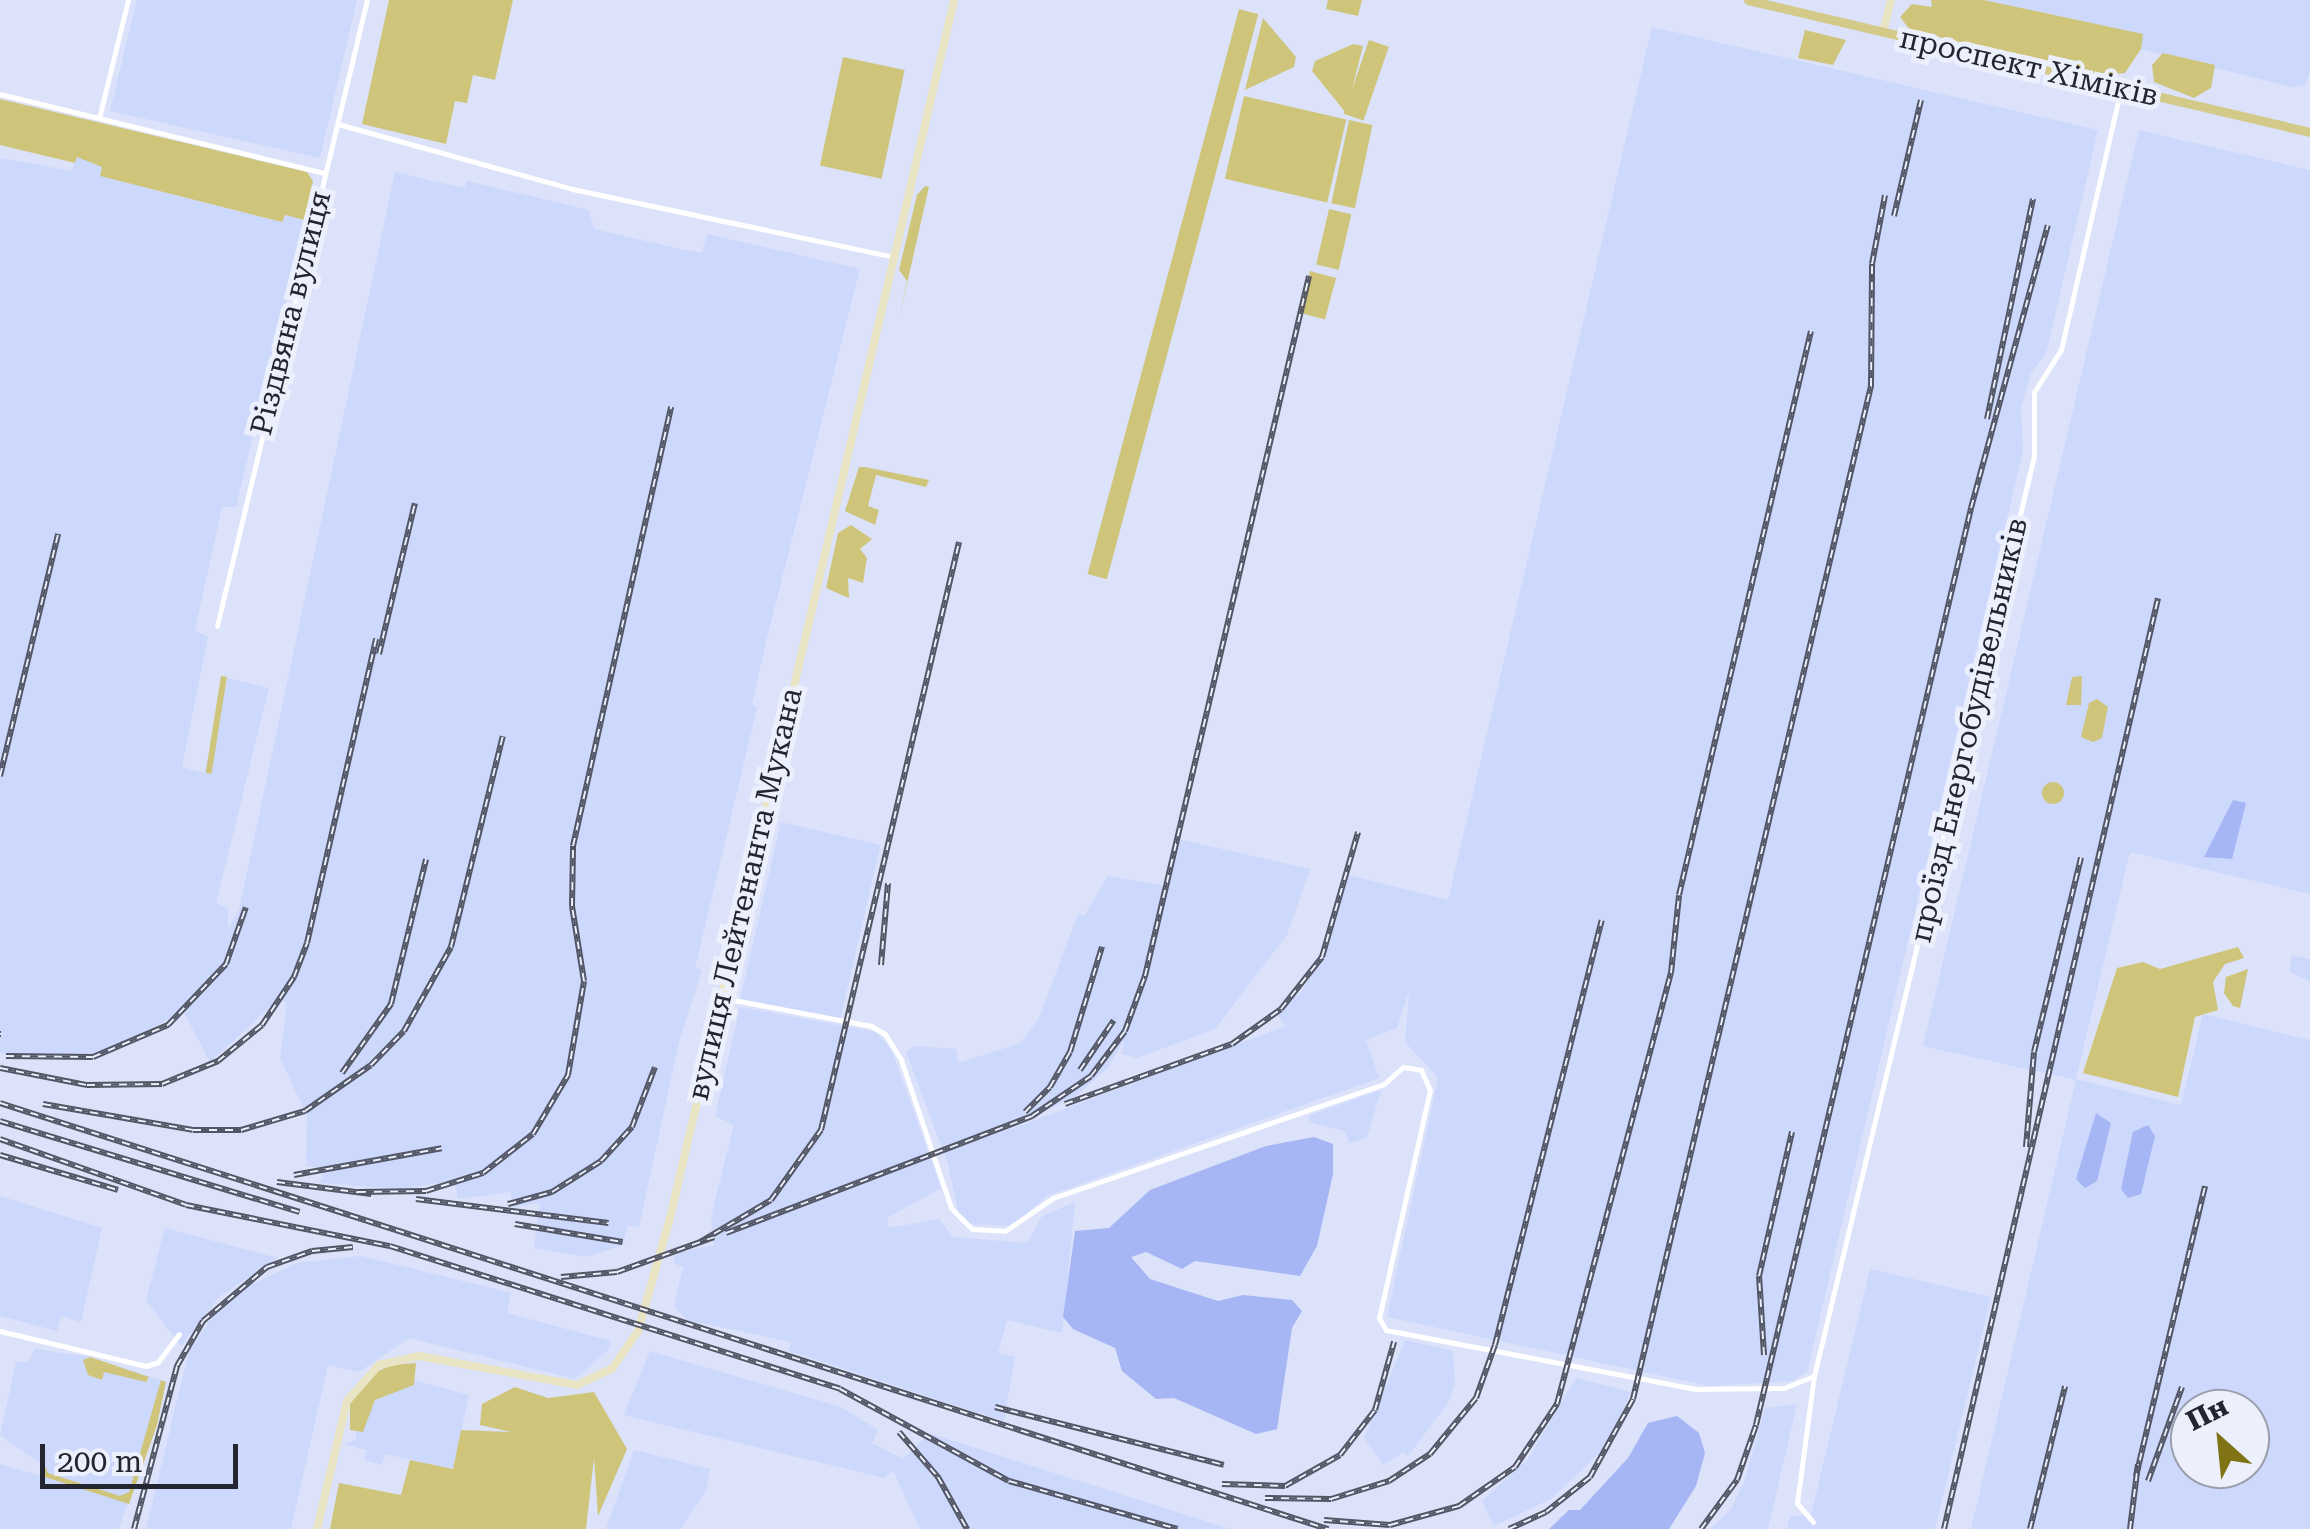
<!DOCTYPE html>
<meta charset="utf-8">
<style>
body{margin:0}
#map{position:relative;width:2310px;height:1529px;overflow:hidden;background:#dbe2fa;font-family:"Roboto Serif",serif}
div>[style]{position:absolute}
.built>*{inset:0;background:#cdd8fd;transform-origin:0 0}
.green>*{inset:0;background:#cfc57a;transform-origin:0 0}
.round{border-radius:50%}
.water>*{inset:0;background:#a6b6f4}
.street>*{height:5px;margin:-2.5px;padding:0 2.5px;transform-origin:2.5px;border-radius:2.5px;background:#fff}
.secondary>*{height:8px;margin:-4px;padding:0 4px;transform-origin:4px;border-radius:4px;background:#e9e4c4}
.primary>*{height:9px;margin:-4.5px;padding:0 4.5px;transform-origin:4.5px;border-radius:4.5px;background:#d3ca89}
.rail>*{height:6px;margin-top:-3px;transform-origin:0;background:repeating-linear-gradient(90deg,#eceffc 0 8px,#525664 0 16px);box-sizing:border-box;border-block:2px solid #525664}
span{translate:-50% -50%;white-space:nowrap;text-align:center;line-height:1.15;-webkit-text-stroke:10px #eceffc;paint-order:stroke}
.street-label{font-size:30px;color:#232631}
.north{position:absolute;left:2170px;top:1389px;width:100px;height:100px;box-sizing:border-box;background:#eceffc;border:2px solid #9c9fab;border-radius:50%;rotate:333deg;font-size:28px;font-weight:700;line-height:40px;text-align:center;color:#232631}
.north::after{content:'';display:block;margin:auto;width:35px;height:45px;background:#7f7315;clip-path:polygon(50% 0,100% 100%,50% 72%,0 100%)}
.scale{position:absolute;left:40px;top:1444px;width:198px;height:45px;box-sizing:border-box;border:5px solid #232631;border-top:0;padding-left:12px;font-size:30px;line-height:35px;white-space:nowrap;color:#232631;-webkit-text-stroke:8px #eceffc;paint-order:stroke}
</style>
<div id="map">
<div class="built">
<i style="clip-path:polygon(137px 0,357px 0,320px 158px,110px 111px)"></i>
<i style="clip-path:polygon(1984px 0,2310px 0,2310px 71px,2306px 85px,2291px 87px,2141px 49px,2142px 34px)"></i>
<i style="clip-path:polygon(1652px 27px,2098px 130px,2046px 354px,2031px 373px,2021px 408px,2023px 451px,1807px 1372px,1792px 1381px,1709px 1386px,1387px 1317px,1438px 1078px,1405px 1042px,1409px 991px,1397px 1028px,1366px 1040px,1379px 1078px,1047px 1196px,1013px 1226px,967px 1224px,959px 1217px,948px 1164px,906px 1052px,915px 1046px,957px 1049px,958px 1063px,1021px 1043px,1040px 1016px,1078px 914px,1084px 916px,1108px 876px,1165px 886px,1178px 839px,1310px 869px,1287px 935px,1215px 1029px,1137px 1058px,1122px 1054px,1124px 1040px,1108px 1068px,1077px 1095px,1003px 1132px,1286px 1026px,1276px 1014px,1301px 992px,1325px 954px,1349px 875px,1448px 900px)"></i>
<i style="clip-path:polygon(evenodd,2139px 130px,2310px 170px,2310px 894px,2130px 852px,2076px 1079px,2181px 1105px,2203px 1014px,2310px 1040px,2310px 1529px,1971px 1529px,2076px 1080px,1923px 1046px,2139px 130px,2190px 1409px,2250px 1409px,2250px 1469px,2190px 1469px,2190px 1409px)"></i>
<i style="clip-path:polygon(77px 156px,102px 167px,100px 176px,282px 222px,285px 215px,305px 220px,236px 507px,222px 507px,195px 630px,208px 637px,182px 767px,204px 773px,228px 678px,269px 688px,216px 903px,228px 908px,228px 928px,239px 910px,395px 172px,464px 188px,467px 181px,589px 210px,594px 229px,680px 249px,702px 253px,707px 234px,860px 269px,766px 642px,752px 704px,757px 708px,695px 968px,702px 970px,679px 1042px,639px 1227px,628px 1225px,623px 1245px,586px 1257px,534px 1248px,540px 1203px,514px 1207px,510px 1192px,458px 1199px,454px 1181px,397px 1189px,320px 1183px,325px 1168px,306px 1166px,307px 1116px,280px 1058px,287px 1003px,279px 999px,210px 1062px,183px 1011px,111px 1051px,65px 1060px,0 1053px,0 158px,72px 171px)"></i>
<i style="left:781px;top:822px;width:102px;height:183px;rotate:13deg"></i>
<i style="clip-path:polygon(2292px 955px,2310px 959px,2310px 982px,2289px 971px)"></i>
<i style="clip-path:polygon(740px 1007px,876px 1032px,892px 1051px,941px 1188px,887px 1218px,889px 1228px,939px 1219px,953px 1237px,1027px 1243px,1042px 1216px,1075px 1202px,1062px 1333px,1007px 1320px,998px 1353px,1015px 1357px,1004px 1421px,789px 1351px,791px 1342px,687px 1320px,674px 1306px,683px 1267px,673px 1263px,676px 1253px,714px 1245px,711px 1217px,734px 1125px,715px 1116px)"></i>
<i style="clip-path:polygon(1381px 1090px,1367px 1138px,1349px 1143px,1345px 1131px,1309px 1122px,1310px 1115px)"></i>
<i style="clip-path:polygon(0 1196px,102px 1228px,81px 1322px,61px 1316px,57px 1331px,0 1316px)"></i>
<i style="clip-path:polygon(165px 1228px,278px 1258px,219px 1297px,181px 1346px,146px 1300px)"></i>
<i style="clip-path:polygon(361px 1256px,511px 1293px,507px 1313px,611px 1341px,609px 1349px,575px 1379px,409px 1338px,359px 1372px,328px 1365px,291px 1529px,146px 1529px,189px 1351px,215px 1313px,238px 1291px,297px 1263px)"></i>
<i style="clip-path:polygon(1870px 1269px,1991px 1297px,1935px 1529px,1787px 1529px,1790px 1516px,1811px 1515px)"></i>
<i style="clip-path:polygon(1405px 1340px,1453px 1351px,1455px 1384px,1448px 1403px,1408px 1456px,1403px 1452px,1384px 1465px,1364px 1438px)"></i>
<i style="clip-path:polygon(35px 1349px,90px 1357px,166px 1382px,119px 1529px,0 1529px,0 1464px,41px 1476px,44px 1466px,0 1435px,16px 1362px,29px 1362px)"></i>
<i style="clip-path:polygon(650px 1351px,841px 1407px,878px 1430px,872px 1443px,903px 1459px,929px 1433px,1230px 1529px,920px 1529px,893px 1471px,884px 1478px,624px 1415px)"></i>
<i style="clip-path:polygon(1576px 1378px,1631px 1392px,1607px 1446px,1551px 1499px,1494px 1526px,1482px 1501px,1528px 1459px)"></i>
<i style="clip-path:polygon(416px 1381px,469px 1395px,453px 1469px,385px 1454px,382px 1465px,364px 1460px,367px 1450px,344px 1444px,356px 1439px,354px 1399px)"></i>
<i style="clip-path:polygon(1797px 1404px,1768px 1529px,1710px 1529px,1731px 1509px,1744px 1482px,1765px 1408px)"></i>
<i style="clip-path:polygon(634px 1450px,710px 1469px,706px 1491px,680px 1529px,606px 1529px)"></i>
</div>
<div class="green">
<i style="clip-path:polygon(389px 0,513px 0,495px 80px,473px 75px,467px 103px,455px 101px,446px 144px,362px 124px)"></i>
<i style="clip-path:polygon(1328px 0,1362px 0,1358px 16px,1326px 9px)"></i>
<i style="clip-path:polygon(1931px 0,1984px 0,2143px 34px,2141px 49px,2125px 73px,2098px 75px,1910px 30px,1900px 17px,1912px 4px,1932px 7px)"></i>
<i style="left:1239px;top:9px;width:20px;height:585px;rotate:15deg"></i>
<i style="clip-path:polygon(1263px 18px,1296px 57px,1294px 67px,1245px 90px)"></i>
<i style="clip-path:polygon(1805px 30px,1846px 40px,1833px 65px,1798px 58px)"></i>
<i style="left:1369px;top:40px;width:21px;height:78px;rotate:19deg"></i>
<i style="clip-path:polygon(1353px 44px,1363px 46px,1346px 113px,1312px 71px,1315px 61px)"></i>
<i style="clip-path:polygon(2163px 53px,2215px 65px,2211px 88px,2194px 98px,2154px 82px,2152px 65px)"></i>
<i style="left:843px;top:57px;width:63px;height:111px;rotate:12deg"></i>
<i style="left:1244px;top:96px;width:105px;height:85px;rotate:13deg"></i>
<i style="clip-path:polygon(0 99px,307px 172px,313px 181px,305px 220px,285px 215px,282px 222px,100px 176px,102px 167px,77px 157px,75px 163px,0 145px)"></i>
<i style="left:1349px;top:120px;width:24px;height:85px;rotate:12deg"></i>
<i style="clip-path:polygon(925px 186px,929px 187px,898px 323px,907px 281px,899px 270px,917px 195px)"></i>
<i style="left:1329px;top:209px;width:23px;height:57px;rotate:13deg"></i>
<i style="left:1310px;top:271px;width:27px;height:43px;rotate:15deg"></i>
<i style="clip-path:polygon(859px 467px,865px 467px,929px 480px,926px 487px,876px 475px,868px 506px,879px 510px,875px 525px,845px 511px)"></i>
<i style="clip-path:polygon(851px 525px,872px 539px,860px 549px,867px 558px,863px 583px,848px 578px,849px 598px,826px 588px,838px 533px)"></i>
<i style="left:221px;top:676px;width:6px;height:98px;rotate:9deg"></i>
<i style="clip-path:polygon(2082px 676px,2081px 705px,2066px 705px,2072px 677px)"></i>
<i style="clip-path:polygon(2097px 699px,2108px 707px,2102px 738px,2093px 742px,2081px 737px,2089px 703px)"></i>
<i class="round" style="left:2042px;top:782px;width:22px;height:22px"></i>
<i style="clip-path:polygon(2238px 947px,2244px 958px,2225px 964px,2213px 982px,2218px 1010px,2195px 1017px,2178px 1097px,2083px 1073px,2117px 968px,2143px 962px,2160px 969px)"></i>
<i style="clip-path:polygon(2248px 969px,2240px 1008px,2233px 1006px,2224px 993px,2226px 977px)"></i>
<i style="clip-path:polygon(90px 1357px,149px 1377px,146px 1382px,104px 1372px,102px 1380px,88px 1375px,83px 1360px)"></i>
<i style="clip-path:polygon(416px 1363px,414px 1385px,375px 1400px,363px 1432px,350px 1430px,350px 1404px,372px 1375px,390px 1365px)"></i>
<i style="clip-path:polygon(161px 1380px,166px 1382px,157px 1425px,129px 1504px,42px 1476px,45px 1466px,48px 1473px,120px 1496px,129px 1492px)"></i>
<i style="clip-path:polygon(515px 1387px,548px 1398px,594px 1392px,627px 1449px,598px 1516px,594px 1458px,586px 1529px,330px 1529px,339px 1483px,401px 1495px,410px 1460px,453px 1469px,461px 1430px,511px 1432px,480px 1425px,482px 1404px)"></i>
</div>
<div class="water">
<i style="clip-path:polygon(2233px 800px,2246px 803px,2232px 859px,2204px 857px)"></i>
<i style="clip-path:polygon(2096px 1113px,2111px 1123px,2097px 1181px,2085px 1188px,2076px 1179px)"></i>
<i style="clip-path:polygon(2148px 1125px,2155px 1136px,2141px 1194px,2128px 1198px,2121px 1189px,2133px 1132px)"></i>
<i style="clip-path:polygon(1314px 1137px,1333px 1144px,1333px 1174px,1317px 1246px,1300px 1276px,1195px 1261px,1182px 1269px,1146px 1252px,1131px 1257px,1150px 1279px,1218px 1301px,1243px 1295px,1292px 1300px,1302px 1311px,1292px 1328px,1277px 1429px,1256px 1434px,1174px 1398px,1156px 1399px,1122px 1371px,1115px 1348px,1073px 1329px,1063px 1317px,1075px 1231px,1109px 1228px,1150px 1190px,1266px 1146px)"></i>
<i style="clip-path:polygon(1677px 1416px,1699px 1433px,1705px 1453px,1696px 1486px,1669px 1529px,1549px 1529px,1569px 1510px,1580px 1510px,1628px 1458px,1648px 1423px)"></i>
</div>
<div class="street">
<i style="left:0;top:94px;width:334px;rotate:13.7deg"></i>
<i style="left:99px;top:118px;width:122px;rotate:-76.2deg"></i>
<i style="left:338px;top:124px;width:243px;rotate:15.5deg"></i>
<i style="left:572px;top:189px;width:329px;rotate:11.9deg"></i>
<i style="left:217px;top:626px;width:644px;rotate:-76.53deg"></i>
<i style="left:723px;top:998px;width:151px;rotate:10.7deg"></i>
<i style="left:871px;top:1026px;width:16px;rotate:30deg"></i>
<i style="left:885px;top:1034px;width:31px;rotate:58deg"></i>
<i style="left:901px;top:1060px;width:156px;rotate:71.3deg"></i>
<i style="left:951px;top:1208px;width:30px;rotate:45deg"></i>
<i style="left:972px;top:1229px;width:33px;rotate:3deg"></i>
<i style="left:1005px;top:1231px;width:58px;rotate:-34.5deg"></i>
<i style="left:1053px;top:1198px;width:350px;rotate:-19deg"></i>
<i style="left:1384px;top:1084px;width:25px;rotate:-42deg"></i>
<i style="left:1403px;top:1067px;width:18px;rotate:9deg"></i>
<i style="left:1421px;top:1070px;width:22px;rotate:66deg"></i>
<i style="left:1430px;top:1090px;width:234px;rotate:102.6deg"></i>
<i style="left:1379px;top:1318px;width:14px;rotate:60deg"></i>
<i style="left:1386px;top:1330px;width:315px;rotate:10.8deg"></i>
<i style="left:1695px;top:1389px;width:89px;rotate:-0.6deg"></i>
<i style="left:1784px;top:1388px;width:32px;rotate:-22deg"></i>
<i style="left:0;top:1331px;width:150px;rotate:13.5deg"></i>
<i style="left:146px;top:1366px;width:13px;rotate:-18deg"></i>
<i style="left:158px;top:1362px;width:35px;rotate:-53deg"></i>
<i style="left:1813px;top:1522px;width:25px;rotate:-130deg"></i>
<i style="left:1797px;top:1503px;width:128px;rotate:-82.4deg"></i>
<i style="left:1814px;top:1376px;width:946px;rotate:-76.55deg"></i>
<i style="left:2034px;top:456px;width:64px;rotate:-90deg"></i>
<i style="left:2034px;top:392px;width:50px;rotate:-57.3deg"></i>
<i style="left:2061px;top:350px;width:268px;rotate:-77.1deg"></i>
</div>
<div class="secondary">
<i style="left:1883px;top:32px;width:33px;rotate:-76deg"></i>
<i style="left:317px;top:1529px;width:131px;rotate:-76.8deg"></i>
<i style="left:347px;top:1401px;width:48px;rotate:-48.4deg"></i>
<i style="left:379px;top:1365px;width:41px;rotate:-12.7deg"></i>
<i style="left:419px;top:1356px;width:161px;rotate:10.4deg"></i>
<i style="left:577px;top:1385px;width:38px;rotate:-25deg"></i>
<i style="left:612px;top:1369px;width:46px;rotate:-55.6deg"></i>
<i style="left:638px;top:1331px;width:117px;rotate:-74.2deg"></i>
<i style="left:670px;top:1218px;width:1251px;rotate:-76.87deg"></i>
</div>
<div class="primary">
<i style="left:1748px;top:0;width:577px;rotate:13.22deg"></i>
</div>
<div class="rail">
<i style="left:1894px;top:216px;width:119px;rotate:-76.9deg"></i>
<i style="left:1987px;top:419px;width:225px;rotate:-78.2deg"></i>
<i style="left:379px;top:654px;width:155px;rotate:-76.6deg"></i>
<i style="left:0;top:776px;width:249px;rotate:-76.5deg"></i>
<i style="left:881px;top:965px;width:82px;rotate:-85.1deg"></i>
<i style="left:0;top:1034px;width:1px"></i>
<i style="left:6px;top:1056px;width:87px;rotate:0.7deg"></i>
<i style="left:93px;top:1057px;width:82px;rotate:-23.1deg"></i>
<i style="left:168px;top:1025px;width:84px;rotate:-46.4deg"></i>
<i style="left:226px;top:964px;width:60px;rotate:-70.7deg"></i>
<i style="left:0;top:1068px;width:89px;rotate:11.1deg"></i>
<i style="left:87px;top:1085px;width:75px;rotate:-0.8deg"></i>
<i style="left:162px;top:1084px;width:61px;rotate:-22.3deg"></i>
<i style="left:218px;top:1061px;width:57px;rotate:-39.3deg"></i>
<i style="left:262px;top:1025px;width:58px;rotate:-56.3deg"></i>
<i style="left:294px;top:977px;width:36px;rotate:-69deg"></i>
<i style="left:307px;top:943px;width:312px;rotate:-77.2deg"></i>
<i style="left:1080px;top:1070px;width:60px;rotate:-55.8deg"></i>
<i style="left:342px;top:1073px;width:85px;rotate:-54.6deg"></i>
<i style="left:391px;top:1004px;width:149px;rotate:-76.4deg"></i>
<i style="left:0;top:1103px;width:1395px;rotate:17.79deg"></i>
<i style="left:43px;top:1104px;width:152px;rotate:9.8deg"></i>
<i style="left:193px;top:1130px;width:48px"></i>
<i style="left:241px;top:1130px;width:67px;rotate:-16.5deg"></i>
<i style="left:305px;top:1111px;width:80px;rotate:-34.9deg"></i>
<i style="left:371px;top:1065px;width:47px;rotate:-45.9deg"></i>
<i style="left:404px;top:1031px;width:96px;rotate:-60.8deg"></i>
<i style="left:451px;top:947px;width:217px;rotate:-76.2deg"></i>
<i style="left:1065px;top:1104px;width:177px;rotate:-19.8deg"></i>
<i style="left:1232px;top:1044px;width:60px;rotate:-35.5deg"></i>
<i style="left:1281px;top:1009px;width:66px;rotate:-51.7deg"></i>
<i style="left:1322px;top:957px;width:130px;rotate:-73.9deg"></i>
<i style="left:1025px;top:1112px;width:35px;rotate:-45deg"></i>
<i style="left:1050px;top:1087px;width:40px;rotate:-60.3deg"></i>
<i style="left:1070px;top:1052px;width:110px;rotate:-73.1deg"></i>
<i style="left:0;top:1121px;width:313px;rotate:16.9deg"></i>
<i style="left:0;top:1139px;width:197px;rotate:19.5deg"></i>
<i style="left:186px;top:1205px;width:208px;rotate:11.4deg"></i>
<i style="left:390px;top:1246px;width:472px;rotate:17.6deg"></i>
<i style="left:840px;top:1389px;width:192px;rotate:28.6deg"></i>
<i style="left:1009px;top:1481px;width:175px;rotate:15.9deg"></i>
<i style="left:2026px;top:1147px;width:95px;rotate:-85.2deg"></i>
<i style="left:2034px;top:1052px;width:200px;rotate:-76.4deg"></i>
<i style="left:0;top:1155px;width:123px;rotate:16.5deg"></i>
<i style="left:294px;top:1175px;width:150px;rotate:-10.3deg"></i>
<i style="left:277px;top:1182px;width:95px;rotate:7.3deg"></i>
<i style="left:358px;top:1192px;width:68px;rotate:-0.8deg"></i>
<i style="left:426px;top:1191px;width:60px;rotate:-17.5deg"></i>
<i style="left:483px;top:1173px;width:63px;rotate:-38deg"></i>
<i style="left:533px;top:1134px;width:69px;rotate:-59.3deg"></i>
<i style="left:568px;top:1075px;width:95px;rotate:-80.3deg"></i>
<i style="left:584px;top:981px;width:76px;rotate:-99.1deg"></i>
<i style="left:572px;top:906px;width:60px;rotate:-89deg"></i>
<i style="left:573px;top:846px;width:450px;rotate:-77.4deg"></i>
<i style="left:416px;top:1199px;width:194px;rotate:7.1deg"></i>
<i style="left:508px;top:1204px;width:46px;rotate:-15.3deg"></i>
<i style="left:552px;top:1192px;width:58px;rotate:-32.3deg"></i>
<i style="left:601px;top:1161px;width:46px;rotate:-47.6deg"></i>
<i style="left:632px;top:1127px;width:64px;rotate:-69deg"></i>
<i style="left:515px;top:1224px;width:109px;rotate:9.5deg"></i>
<i style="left:726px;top:1233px;width:328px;rotate:-20.9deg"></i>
<i style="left:1032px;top:1116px;width:71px;rotate:-34.1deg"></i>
<i style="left:1091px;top:1076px;width:56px;rotate:-52.9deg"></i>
<i style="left:1125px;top:1031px;width:59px;rotate:-70deg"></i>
<i style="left:1145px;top:976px;width:719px;rotate:-76.81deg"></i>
<i style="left:700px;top:1242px;width:82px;rotate:-30.6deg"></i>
<i style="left:771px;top:1200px;width:86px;rotate:-54.5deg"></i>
<i style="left:821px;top:1130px;width:604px;rotate:-76.79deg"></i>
<i style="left:561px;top:1277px;width:56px;rotate:-5.1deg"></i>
<i style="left:617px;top:1272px;width:103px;rotate:-19.8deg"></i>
<i style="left:1764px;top:1355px;width:79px;rotate:-93.6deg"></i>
<i style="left:1759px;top:1276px;width:148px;rotate:-77.1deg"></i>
<i style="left:995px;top:1407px;width:236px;rotate:14.2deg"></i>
<i style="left:899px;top:1432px;width:60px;rotate:49.1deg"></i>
<i style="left:938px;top:1477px;width:60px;rotate:60.9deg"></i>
<i style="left:2136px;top:1476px;width:298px;rotate:-76.6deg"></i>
<i style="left:2148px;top:1481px;width:100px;rotate:-70.1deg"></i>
<i style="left:1222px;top:1484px;width:63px;rotate:1.8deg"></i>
<i style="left:1285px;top:1486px;width:63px;rotate:-29.4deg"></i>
<i style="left:1340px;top:1455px;width:57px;rotate:-52.1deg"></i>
<i style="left:1375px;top:1410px;width:71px;rotate:-74.4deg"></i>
<i style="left:1265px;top:1498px;width:66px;rotate:0.9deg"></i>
<i style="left:1331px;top:1499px;width:61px;rotate:-17.2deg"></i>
<i style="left:1389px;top:1481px;width:49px;rotate:-33.4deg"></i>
<i style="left:1430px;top:1454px;width:72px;rotate:-50.6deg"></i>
<i style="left:1476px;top:1398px;width:56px;rotate:-70.3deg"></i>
<i style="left:1495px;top:1345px;width:438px;rotate:-75.9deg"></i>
<i style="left:1324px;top:1520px;width:66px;rotate:4.3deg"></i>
<i style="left:1390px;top:1525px;width:72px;rotate:-15.4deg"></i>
<i style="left:1459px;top:1506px;width:68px;rotate:-34.9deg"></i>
<i style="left:1515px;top:1467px;width:76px;rotate:-56.3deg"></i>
<i style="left:1557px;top:1404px;width:446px;rotate:-75.2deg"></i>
<i style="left:1671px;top:973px;width:78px;rotate:-84.1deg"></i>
<i style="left:1679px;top:895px;width:579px;rotate:-76.83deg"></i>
<i style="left:134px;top:1529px;width:169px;rotate:-75.2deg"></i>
<i style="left:177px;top:1366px;width:52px;rotate:-60deg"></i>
<i style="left:203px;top:1321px;width:84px;rotate:-40.2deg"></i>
<i style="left:267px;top:1267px;width:48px;rotate:-19.6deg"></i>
<i style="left:312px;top:1251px;width:41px;rotate:-5.6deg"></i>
<i style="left:1509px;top:1529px;width:41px;rotate:-24.7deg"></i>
<i style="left:1546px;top:1512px;width:56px;rotate:-38.5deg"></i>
<i style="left:1590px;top:1477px;width:89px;rotate:-61.1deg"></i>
<i style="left:1633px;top:1399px;width:1041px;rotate:-76.78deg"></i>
<i style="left:1871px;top:386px;width:122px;rotate:-89.5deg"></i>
<i style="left:1872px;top:264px;width:70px;rotate:-79.3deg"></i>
<i style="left:1701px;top:1529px;width:61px;rotate:-53.7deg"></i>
<i style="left:1737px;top:1480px;width:58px;rotate:-70.9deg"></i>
<i style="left:1756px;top:1425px;width:942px;rotate:-76.8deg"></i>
<i style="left:1971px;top:508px;width:293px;rotate:-74.8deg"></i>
<i style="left:1944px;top:1529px;width:955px;rotate:-77.05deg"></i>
<i style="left:2030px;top:1529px;width:147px;rotate:-76.2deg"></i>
<i style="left:2130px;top:1529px;width:65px;rotate:-83deg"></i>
</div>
<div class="street-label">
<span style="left:2029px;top:67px;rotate:13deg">проспект Хіміків</span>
<span style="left:291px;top:313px;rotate:-76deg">Різдвяна вулиця</span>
<span style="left:1969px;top:730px;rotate:-77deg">проїзд Енергобудівельників</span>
<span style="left:745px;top:894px;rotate:-77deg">вулиця Лейтенанта Мукана</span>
</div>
<div class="north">Пн</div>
<div class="scale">200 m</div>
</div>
